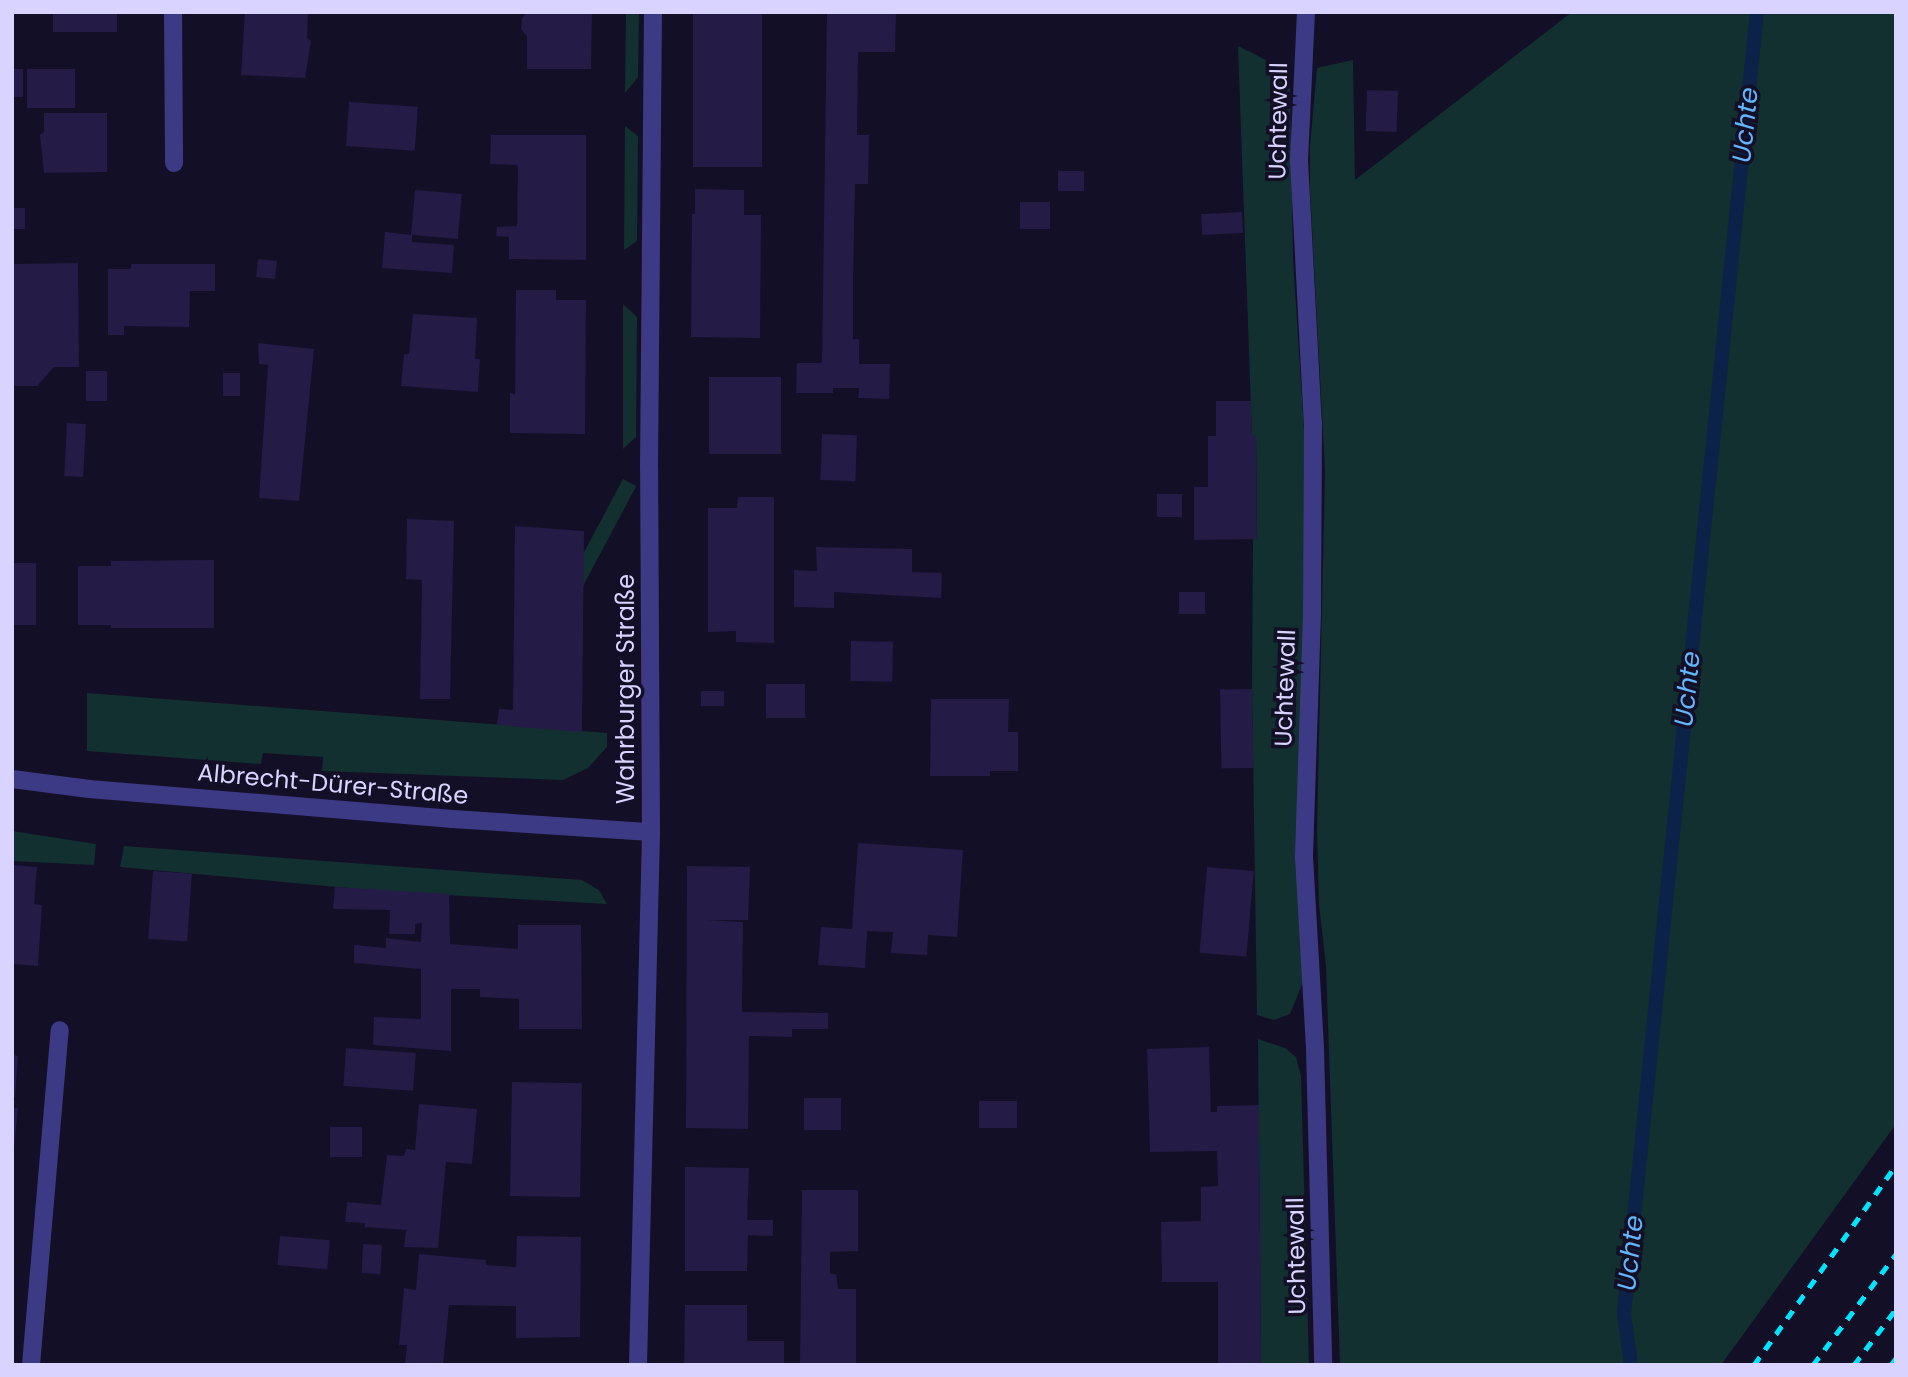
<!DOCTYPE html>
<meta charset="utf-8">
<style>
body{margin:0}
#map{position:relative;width:1908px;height:1377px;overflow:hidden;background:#130f26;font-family:Poppins,sans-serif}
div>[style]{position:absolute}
.green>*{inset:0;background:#12302f;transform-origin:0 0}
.stream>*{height:14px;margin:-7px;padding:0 7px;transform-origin:7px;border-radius:7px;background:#0c2248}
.building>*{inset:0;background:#241b47;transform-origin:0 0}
.service>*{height:18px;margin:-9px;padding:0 9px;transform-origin:9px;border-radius:9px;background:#3d3a85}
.minor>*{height:18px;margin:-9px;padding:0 9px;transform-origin:9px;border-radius:9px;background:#3d3a85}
.rail>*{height:5px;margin-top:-2.5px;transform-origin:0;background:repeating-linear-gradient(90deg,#00e5ff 0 10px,transparent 0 19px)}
span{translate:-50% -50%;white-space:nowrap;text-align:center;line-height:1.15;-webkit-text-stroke:7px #130f26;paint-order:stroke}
.street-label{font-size:24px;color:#d9d4ff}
.water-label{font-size:26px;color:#62b6ff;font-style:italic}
.frame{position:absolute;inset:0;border:14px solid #d9d4ff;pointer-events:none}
</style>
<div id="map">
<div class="green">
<i style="clip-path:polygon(626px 12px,639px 12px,638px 77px,625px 93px)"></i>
<i style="clip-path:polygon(1572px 12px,1896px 12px,1896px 1124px,1721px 1365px,1340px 1365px,1326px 966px,1319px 904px,1317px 829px,1325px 471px,1310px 190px,1310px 146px,1317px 68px,1353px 60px,1355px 180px)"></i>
<i style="clip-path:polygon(1238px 46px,1274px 64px,1290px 89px,1293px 259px,1304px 430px,1303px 982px,1290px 1014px,1274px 1020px,1257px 1015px,1252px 689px,1253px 539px,1257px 538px,1256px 436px,1252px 436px)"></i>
<i style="clip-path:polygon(625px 126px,638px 136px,637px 241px,624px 250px)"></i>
<i style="clip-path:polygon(623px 304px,637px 317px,636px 437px,623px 449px)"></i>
<i style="left:623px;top:479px;width:15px;height:230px;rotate:28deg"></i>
<i style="clip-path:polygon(87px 693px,607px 733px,607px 747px,588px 768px,563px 780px,322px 771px,323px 757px,263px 753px,261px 764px,87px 751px)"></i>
<i style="clip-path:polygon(12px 831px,96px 844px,94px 865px,12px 861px)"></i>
<i style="clip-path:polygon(124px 846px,582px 880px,599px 890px,607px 904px,391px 892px,120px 867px)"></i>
<i style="clip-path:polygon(1258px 1039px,1285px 1048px,1296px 1057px,1301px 1076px,1309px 1365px,1261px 1365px)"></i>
</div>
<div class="stream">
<i style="left:1631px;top:1365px;width:51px;rotate:-97.8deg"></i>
<i style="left:1624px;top:1314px;width:1309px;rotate:-84.17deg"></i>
</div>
<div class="building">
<i style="left:53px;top:12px;width:64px;height:20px"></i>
<i style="clip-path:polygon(245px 12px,308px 12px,307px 38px,311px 41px,305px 78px,241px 75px)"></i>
<i style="clip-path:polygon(527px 12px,592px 12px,591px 69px,527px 69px,527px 36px,521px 29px,522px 18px)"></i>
<i style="left:693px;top:12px;width:69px;height:155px"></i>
<i style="clip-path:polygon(827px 12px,896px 12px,895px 52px,858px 52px,857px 135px,869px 135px,868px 184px,855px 184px,853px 280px,853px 339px,859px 339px,859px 364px,890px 364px,889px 399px,858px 398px,859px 388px,833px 388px,833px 393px,796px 393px,797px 363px,822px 363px)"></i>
<i style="left:12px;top:69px;width:11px;height:28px"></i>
<i style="left:27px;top:69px;width:48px;height:39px"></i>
<i style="left:1367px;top:90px;width:31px;height:41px;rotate:2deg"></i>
<i style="left:349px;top:102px;width:69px;height:44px;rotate:4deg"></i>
<i style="clip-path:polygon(44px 113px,107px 113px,107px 172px,44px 173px,40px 135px,44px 132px)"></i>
<i style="clip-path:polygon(491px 135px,586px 135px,586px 260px,509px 259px,509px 237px,496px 236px,497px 227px,517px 226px,518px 165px,490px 164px)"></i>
<i style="left:1058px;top:171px;width:26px;height:20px"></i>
<i style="clip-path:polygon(695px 189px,744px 190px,744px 215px,761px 215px,760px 338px,691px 337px,692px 214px,695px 214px)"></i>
<i style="left:415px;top:190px;width:47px;height:45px;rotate:5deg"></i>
<i style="left:1020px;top:202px;width:30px;height:27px"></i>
<i style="left:12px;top:208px;width:13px;height:21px"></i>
<i style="left:1242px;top:212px;width:21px;height:41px;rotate:87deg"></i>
<i style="clip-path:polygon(385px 232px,412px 235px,412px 242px,454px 245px,452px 273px,382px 268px)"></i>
<i style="left:258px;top:259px;width:19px;height:18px;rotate:6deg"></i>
<i style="clip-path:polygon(78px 263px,79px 367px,54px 367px,37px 386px,12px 386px,12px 264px)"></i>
<i style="clip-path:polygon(131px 264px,215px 264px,215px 291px,190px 291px,189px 327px,124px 326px,124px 335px,108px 335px,108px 269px,131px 269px)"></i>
<i style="clip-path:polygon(516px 290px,556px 290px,556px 300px,586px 300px,585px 434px,510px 433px,510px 393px,515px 394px)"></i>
<i style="clip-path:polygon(413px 314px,477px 318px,475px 359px,480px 359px,478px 392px,401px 386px,404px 354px,409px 354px)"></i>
<i style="clip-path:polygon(258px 343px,314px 349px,299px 501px,259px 498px,268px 365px,259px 364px)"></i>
<i style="left:107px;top:371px;width:30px;height:21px;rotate:90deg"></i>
<i style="left:223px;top:373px;width:17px;height:23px"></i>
<i style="left:709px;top:377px;width:72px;height:77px"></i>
<i style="clip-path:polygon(1216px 401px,1251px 401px,1252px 436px,1256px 435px,1257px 539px,1194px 540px,1194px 487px,1208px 487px,1208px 436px,1216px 436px)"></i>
<i style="left:67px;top:423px;width:19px;height:53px;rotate:3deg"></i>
<i style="left:822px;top:434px;width:35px;height:46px;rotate:2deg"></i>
<i style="left:1157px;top:494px;width:25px;height:23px"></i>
<i style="clip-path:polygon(738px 497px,774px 497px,774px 643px,736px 642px,736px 631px,708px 632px,708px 508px,737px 508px)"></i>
<i style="clip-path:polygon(407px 519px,454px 521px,450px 699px,420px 699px,422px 580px,406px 579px)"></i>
<i style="clip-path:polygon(515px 526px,584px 531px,582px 732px,497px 725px,499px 709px,513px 710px)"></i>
<i style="clip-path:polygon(816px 547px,912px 549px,912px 572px,942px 573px,941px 598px,834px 592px,834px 608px,794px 607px,794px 570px,817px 571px)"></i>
<i style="clip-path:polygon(214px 560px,214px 628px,111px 628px,111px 625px,78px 625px,78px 566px,111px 566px,111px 561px)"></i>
<i style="left:12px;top:563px;width:24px;height:62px"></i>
<i style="left:1179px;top:592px;width:26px;height:22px"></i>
<i style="left:851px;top:641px;width:42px;height:40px;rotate:1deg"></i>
<i style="left:805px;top:684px;width:34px;height:39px;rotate:90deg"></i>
<i style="left:1252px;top:689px;width:79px;height:32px;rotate:89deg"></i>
<i style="left:701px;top:691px;width:23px;height:15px"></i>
<i style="clip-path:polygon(931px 699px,1009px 699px,1008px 732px,1018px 732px,1018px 771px,990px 771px,990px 776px,930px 776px)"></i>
<i style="clip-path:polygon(858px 843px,963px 850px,957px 937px,928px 935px,927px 955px,891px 953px,893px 932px,867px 931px,865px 968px,818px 965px,821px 927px,852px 929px)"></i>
<i style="clip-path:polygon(12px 865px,37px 867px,34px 904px,42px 905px,38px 966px,12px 964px)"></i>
<i style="clip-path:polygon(687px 866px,750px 867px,748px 920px,707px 920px,743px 922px,742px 1012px,828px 1013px,828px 1029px,792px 1029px,792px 1037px,749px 1036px,748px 1129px,686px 1128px)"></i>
<i style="left:1207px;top:867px;width:47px;height:86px;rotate:5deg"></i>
<i style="left:153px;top:871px;width:39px;height:68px;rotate:4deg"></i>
<i style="clip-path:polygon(335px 887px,449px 894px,450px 944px,518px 949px,518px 925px,581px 925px,582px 1029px,519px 1029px,519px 999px,480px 997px,480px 989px,451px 989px,451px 1051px,373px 1045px,374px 1017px,421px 1019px,421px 969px,354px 963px,354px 945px,386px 948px,386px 938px,421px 942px,422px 923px,415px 924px,415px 934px,389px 934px,390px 910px,333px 909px)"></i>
<i style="clip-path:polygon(1209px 1047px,1211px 1112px,1217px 1112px,1217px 1106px,1259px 1105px,1261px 1365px,1218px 1365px,1218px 1282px,1162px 1282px,1161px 1222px,1201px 1221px,1201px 1187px,1218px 1186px,1217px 1151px,1150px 1152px,1147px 1049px)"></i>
<i style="left:346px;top:1048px;width:70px;height:38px;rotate:4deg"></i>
<i style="clip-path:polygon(12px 1055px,18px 1056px,15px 1097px,12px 1097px)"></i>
<i style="left:512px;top:1082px;width:70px;height:114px;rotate:1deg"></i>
<i style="left:804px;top:1098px;width:37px;height:32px"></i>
<i style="left:1017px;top:1101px;width:27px;height:38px;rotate:90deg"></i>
<i style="clip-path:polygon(419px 1104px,477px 1109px,472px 1164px,446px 1162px,438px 1248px,404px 1247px,406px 1230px,365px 1227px,365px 1223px,345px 1222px,347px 1202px,381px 1205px,387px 1155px,404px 1156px,406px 1149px,415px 1150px)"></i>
<i style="clip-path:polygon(12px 1108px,18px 1108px,14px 1149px,12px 1149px)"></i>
<i style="left:362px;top:1127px;width:30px;height:32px;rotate:90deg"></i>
<i style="clip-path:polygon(685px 1167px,749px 1168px,747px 1220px,773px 1220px,773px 1236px,748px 1235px,747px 1271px,685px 1271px)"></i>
<i style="clip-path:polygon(802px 1190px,858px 1190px,858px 1251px,830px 1252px,830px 1274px,836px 1274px,838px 1289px,856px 1289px,856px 1365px,800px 1365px)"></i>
<i style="left:280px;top:1236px;width:50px;height:29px;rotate:5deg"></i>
<i style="clip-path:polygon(517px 1236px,581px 1237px,580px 1337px,516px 1338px,516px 1306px,449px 1305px,443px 1365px,405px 1365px,407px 1345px,399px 1345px,404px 1288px,416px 1290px,419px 1254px,486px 1260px,486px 1265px,516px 1267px)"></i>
<i style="left:363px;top:1244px;width:19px;height:29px;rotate:3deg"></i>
<i style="clip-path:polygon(685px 1305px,747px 1305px,747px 1341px,784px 1341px,784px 1365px,684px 1365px)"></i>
</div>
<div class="service">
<i style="left:1306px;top:12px;width:148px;rotate:92.7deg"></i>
<i style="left:1299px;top:160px;width:264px;rotate:87deg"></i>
<i style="left:1313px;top:424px;width:190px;rotate:90.3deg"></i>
<i style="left:1312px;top:614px;width:243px;rotate:91.9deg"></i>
<i style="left:1304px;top:857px;width:192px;rotate:86.7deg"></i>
<i style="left:1315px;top:1049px;width:316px;rotate:88.5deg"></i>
</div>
<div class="minor">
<i style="left:173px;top:12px;width:151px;rotate:89.6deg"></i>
<i style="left:12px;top:779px;width:78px;rotate:7.4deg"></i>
<i style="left:89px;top:789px;width:365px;rotate:4.7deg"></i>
<i style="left:453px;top:819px;width:198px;rotate:3.8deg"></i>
<i style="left:31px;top:1365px;width:336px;rotate:-85.1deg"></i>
<i style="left:638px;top:1365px;width:533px;rotate:-88.6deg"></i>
<i style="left:651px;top:832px;width:364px;rotate:-90.3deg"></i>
<i style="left:649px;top:468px;width:456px;rotate:-89.5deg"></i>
</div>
<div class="rail">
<i style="left:1754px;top:1365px;width:245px;rotate:-54.6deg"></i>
<i style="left:1813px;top:1365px;width:139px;rotate:-53.2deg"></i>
<i style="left:1854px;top:1365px;width:70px;rotate:-53.1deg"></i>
<i style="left:1891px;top:1365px;width:9px;rotate:-54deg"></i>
</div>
<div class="street-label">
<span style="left:1278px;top:121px;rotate:-89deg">Uchtewall</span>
<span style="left:1285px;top:688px;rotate:-88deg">Uchtewall</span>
<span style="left:626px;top:689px;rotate:-90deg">Wahrburger Straße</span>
<span style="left:333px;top:784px;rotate:5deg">Albrecht-Dürer-Straße</span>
<span style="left:1296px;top:1256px;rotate:-91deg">Uchtewall</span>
</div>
<div class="water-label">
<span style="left:1746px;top:125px;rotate:-84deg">Uchte</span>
<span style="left:1688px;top:689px;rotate:-84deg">Uchte</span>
<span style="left:1631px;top:1253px;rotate:-84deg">Uchte</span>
</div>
<div class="frame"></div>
</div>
